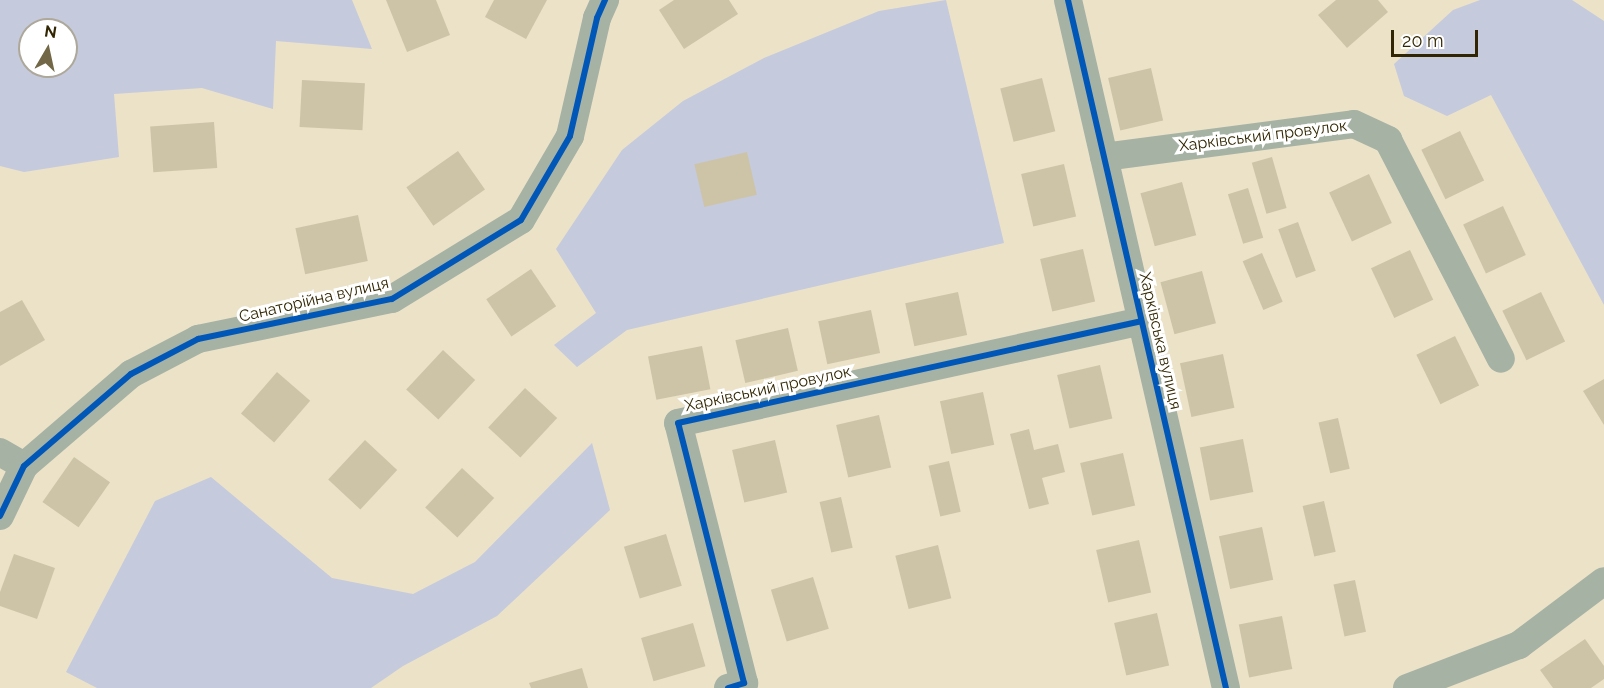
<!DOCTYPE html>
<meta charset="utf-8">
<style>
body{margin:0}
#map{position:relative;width:1604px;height:688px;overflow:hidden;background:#ebe2c8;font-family:Raleway,sans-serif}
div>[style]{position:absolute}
.green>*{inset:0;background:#c5cadd}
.building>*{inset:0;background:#cdc4a8;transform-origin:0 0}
.street>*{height:28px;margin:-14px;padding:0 14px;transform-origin:14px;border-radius:14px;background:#a6b2a4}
.cycleway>*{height:6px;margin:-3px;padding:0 3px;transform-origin:3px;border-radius:3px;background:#0057b8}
span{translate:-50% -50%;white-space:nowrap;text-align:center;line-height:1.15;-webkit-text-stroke:6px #fff;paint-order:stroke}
.street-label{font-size:16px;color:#312601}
.north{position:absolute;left:18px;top:18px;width:60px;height:60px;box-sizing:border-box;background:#fff;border:2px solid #ada899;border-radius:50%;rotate:9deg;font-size:16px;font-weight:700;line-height:24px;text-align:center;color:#312601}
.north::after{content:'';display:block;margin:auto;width:21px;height:27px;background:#726847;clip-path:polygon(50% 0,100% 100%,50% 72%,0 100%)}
.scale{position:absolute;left:1391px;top:30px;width:87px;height:27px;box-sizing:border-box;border:3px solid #312601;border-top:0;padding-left:8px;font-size:18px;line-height:21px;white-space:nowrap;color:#312601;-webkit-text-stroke:4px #fff;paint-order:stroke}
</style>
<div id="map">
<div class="green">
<i style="clip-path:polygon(evenodd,0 0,352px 0,372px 49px,276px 41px,273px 109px,202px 88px,114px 94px,119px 157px,24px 172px,0 166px,0 0,30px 30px,66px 30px,66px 66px,30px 66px,30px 30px)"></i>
<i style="clip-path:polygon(946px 0,1004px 243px,627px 330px,577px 367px,554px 345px,596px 313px,556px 249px,622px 150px,683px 101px,764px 58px,879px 11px)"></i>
<i style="clip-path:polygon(1480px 0,1572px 0,1604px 21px,1604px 305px,1491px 95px,1447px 116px,1404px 96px,1394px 64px,1453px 10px)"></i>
<i style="clip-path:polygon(592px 443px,610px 510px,497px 616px,403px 666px,371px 688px,97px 688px,66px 672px,155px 501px,211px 477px,332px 578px,413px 594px,475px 562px)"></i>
</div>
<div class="building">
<i style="clip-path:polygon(386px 0,436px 0,450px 35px,407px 52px)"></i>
<i style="clip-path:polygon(494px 0,547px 0,526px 39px,485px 17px)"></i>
<i style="clip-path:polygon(674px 0,729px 0,738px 14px,684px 49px,659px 10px)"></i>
<i style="clip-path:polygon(1336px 0,1378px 0,1388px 12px,1347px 48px,1318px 15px)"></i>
<i style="left:1151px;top:68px;width:54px;height:44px;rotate:77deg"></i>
<i style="left:1042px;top:78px;width:55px;height:43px;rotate:76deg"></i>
<i style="left:302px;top:80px;width:63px;height:47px;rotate:3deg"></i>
<i style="left:214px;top:122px;width:46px;height:64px;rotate:86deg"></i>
<i style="left:1460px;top:131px;width:55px;height:43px;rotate:64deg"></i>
<i style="left:458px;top:151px;width:47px;height:63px;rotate:55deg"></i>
<i style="left:747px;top:152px;width:44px;height:54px;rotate:77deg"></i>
<i style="left:1272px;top:157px;width:53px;height:21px;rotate:74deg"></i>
<i style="left:1064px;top:164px;width:54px;height:44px;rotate:77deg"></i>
<i style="left:1369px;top:174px;width:54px;height:44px;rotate:65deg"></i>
<i style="left:1182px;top:182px;width:55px;height:43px;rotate:75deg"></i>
<i style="left:1248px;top:188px;width:52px;height:21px;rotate:73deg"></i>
<i style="left:1503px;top:206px;width:54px;height:44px;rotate:65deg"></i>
<i style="left:358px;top:215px;width:47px;height:64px;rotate:78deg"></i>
<i style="left:1298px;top:222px;width:52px;height:21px;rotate:70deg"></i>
<i style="left:1083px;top:249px;width:54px;height:44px;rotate:77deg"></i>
<i style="left:1410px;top:250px;width:55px;height:43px;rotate:65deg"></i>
<i style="left:1262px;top:253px;width:53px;height:21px;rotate:67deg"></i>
<i style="left:531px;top:269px;width:45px;height:54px;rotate:56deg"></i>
<i style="left:1202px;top:271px;width:54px;height:43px;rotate:75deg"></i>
<i style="left:958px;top:292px;width:44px;height:54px;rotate:78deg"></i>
<i style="left:1541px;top:292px;width:55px;height:43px;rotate:64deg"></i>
<i style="clip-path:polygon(22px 300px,45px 340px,0 366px,0 312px)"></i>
<i style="left:871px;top:310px;width:44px;height:54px;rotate:78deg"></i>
<i style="left:788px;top:328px;width:44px;height:54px;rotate:77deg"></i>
<i style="left:1455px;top:336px;width:55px;height:43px;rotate:64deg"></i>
<i style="left:702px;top:346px;width:44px;height:55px;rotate:79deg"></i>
<i style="left:443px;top:350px;width:44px;height:54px;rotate:43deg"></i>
<i style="left:1223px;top:354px;width:55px;height:44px;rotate:78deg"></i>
<i style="left:1100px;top:365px;width:55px;height:44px;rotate:77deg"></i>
<i style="left:277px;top:372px;width:44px;height:55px;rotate:41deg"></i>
<i style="clip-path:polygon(1604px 379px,1604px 425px,1583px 391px)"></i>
<i style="left:525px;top:388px;width:44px;height:54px;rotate:43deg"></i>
<i style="left:983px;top:392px;width:54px;height:44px;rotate:78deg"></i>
<i style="left:879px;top:415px;width:54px;height:44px;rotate:77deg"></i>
<i style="left:1338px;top:418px;width:52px;height:20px;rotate:77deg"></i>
<i style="clip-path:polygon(1029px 429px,1034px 450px,1058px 444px,1065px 472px,1042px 478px,1049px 504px,1029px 509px,1010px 434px)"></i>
<i style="left:1243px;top:439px;width:54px;height:44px;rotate:79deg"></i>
<i style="left:365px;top:440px;width:44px;height:54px;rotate:43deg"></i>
<i style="left:775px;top:440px;width:54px;height:44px;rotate:77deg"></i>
<i style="left:1123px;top:453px;width:54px;height:44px;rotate:77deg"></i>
<i style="left:74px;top:457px;width:44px;height:55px;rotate:35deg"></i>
<i style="left:949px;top:461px;width:52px;height:21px;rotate:77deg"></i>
<i style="left:462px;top:468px;width:44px;height:54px;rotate:43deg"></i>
<i style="left:841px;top:497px;width:52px;height:22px;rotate:77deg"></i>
<i style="left:1324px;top:501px;width:52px;height:22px;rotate:77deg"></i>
<i style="left:1262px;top:527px;width:54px;height:44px;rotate:78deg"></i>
<i style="left:666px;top:534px;width:54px;height:44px;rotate:73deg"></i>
<i style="left:1139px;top:540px;width:54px;height:44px;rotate:77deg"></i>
<i style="left:938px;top:545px;width:55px;height:44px;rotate:76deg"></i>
<i style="clip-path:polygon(14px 554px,55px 568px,37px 619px,0 606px,0 592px)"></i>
<i style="left:813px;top:577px;width:54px;height:44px;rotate:73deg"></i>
<i style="left:1355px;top:580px;width:53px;height:22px;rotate:78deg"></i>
<i style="left:1157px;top:613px;width:54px;height:44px;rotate:77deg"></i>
<i style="left:1282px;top:616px;width:54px;height:44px;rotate:79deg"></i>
<i style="left:693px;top:623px;width:45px;height:54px;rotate:74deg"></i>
<i style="clip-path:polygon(1585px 639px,1604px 666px,1604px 679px,1591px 688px,1553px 688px,1540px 670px)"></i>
<i style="clip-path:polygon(582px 668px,588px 688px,531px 688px,529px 683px)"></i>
</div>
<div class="street">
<i style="left:1068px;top:0;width:706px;rotate:77.07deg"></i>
<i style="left:1104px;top:157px;width:252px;rotate:-7.5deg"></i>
<i style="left:1354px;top:124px;width:38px;rotate:25deg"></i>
<i style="left:1388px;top:140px;width:246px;rotate:62.7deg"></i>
<i style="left:0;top:452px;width:28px;rotate:30deg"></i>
<i style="left:0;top:516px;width:55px;rotate:-64.4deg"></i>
<i style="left:24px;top:466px;width:141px;rotate:-40.7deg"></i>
<i style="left:131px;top:374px;width:76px;rotate:-27.6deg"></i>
<i style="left:198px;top:339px;width:198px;rotate:-11.7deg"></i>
<i style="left:392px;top:299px;width:151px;rotate:-31.5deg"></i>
<i style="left:521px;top:220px;width:97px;rotate:-59.7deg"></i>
<i style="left:570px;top:136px;width:121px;rotate:-77.1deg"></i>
<i style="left:597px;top:18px;width:20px;rotate:-66deg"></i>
<i style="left:728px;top:688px;width:17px;rotate:-17deg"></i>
<i style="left:744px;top:683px;width:268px;rotate:-104.2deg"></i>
<i style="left:678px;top:423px;width:474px;rotate:-12.4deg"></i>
<i style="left:1407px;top:688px;width:120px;rotate:-21deg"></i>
<i style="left:1519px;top:645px;width:106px;rotate:-37deg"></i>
</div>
<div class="cycleway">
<i style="left:1068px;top:0;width:706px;rotate:77.07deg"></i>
<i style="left:0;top:516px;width:55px;rotate:-64.4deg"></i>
<i style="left:24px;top:466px;width:141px;rotate:-40.7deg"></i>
<i style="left:131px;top:374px;width:76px;rotate:-27.6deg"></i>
<i style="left:198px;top:339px;width:198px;rotate:-11.7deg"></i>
<i style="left:392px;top:299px;width:151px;rotate:-31.5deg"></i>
<i style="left:521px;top:220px;width:97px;rotate:-59.7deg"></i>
<i style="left:570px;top:136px;width:121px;rotate:-77.1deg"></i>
<i style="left:597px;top:18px;width:20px;rotate:-66deg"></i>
<i style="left:728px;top:688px;width:17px;rotate:-17deg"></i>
<i style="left:744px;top:683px;width:268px;rotate:-104.2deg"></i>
<i style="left:678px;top:423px;width:474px;rotate:-12.4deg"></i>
</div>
<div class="street-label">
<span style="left:1263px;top:136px;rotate:-7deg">Харківський провулок</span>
<span style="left:314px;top:300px;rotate:-13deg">Санаторійна вулиця</span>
<span style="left:1160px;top:341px;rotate:77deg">Харківська вулиця</span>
<span style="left:768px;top:389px;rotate:-12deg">Харківський провулок</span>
</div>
<div class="north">N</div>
<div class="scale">20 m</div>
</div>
